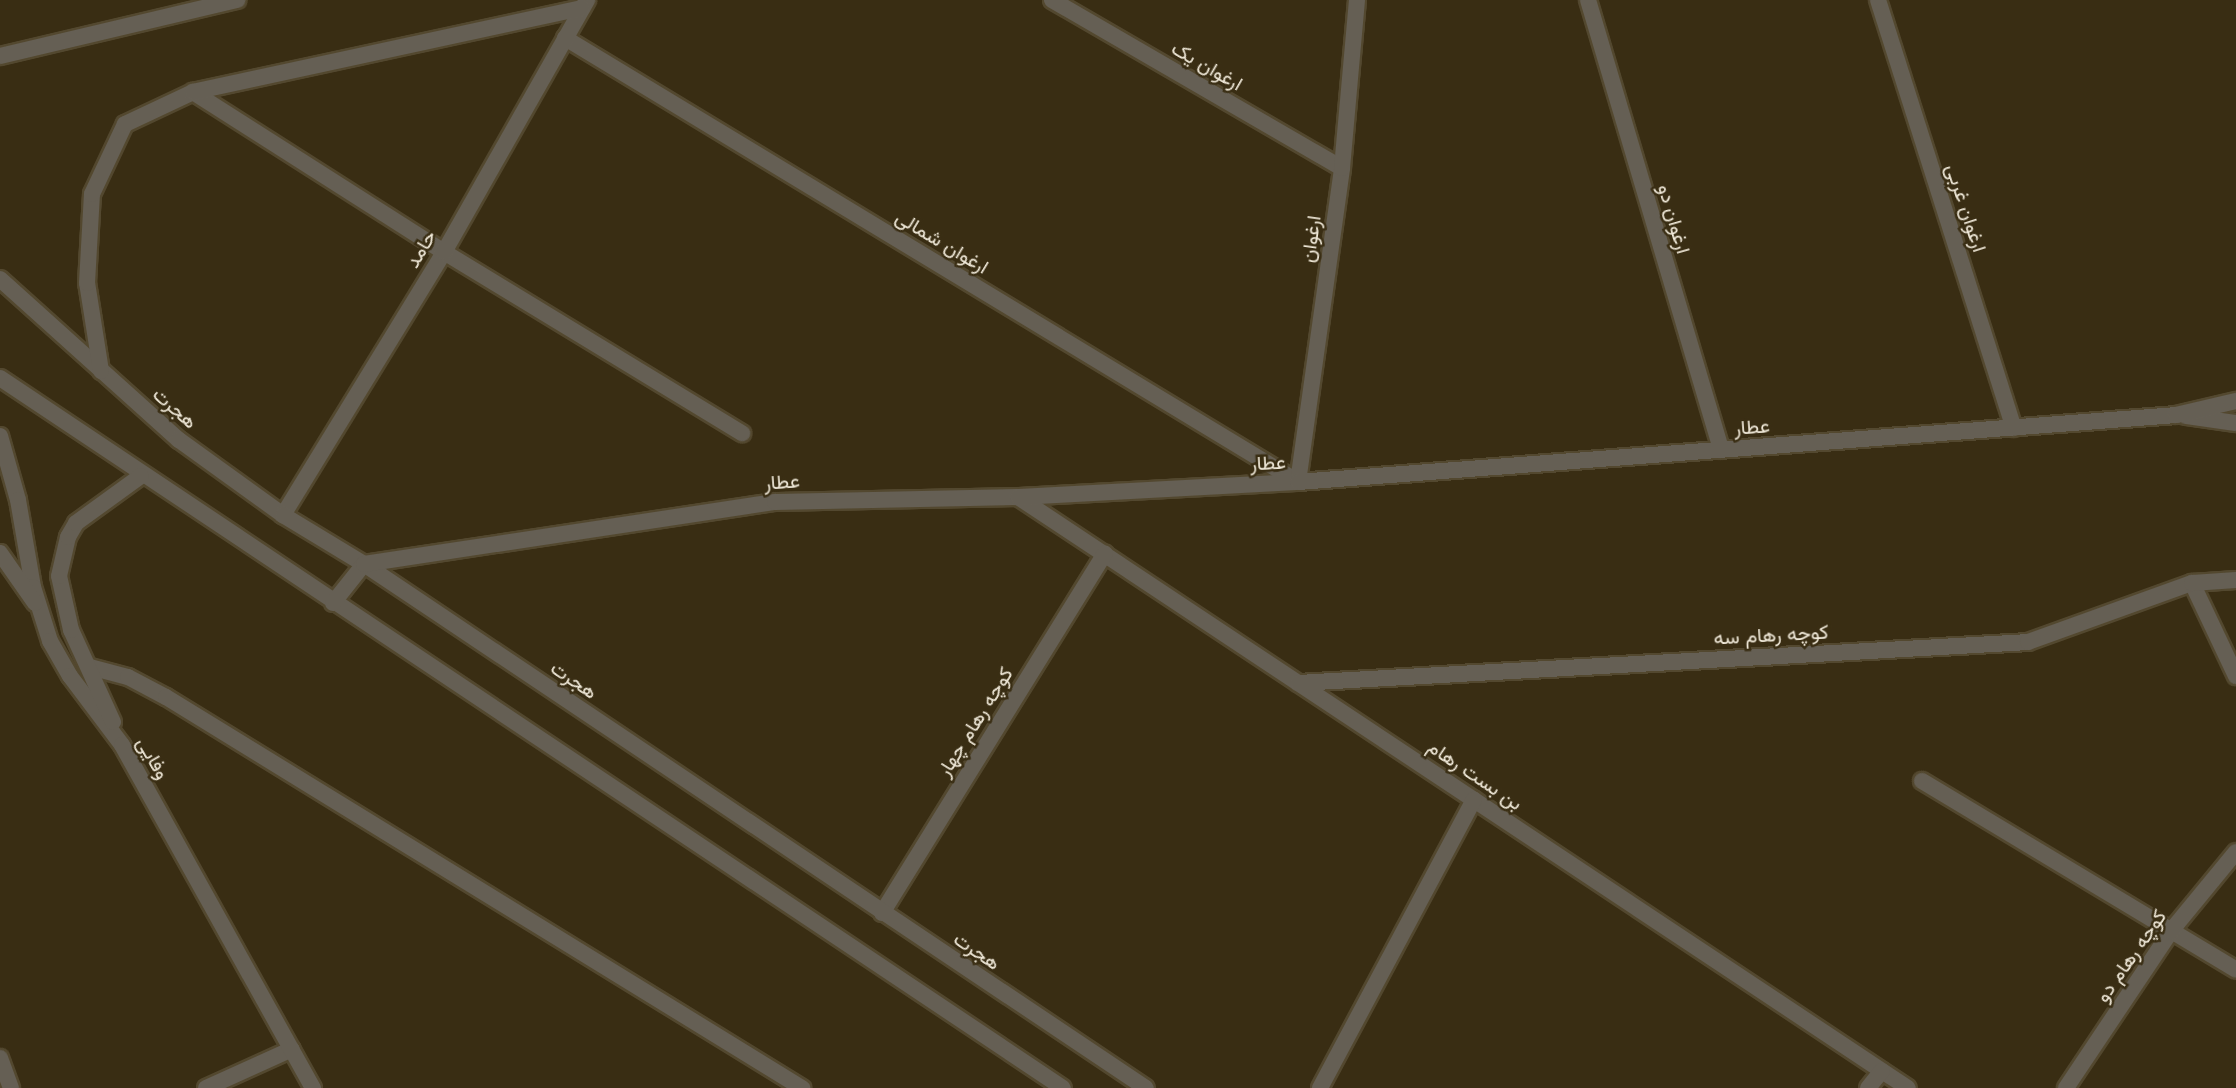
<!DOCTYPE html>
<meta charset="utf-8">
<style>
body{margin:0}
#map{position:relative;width:2236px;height:1088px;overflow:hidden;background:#392d13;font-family:Helvetica,Vazirmatn,sans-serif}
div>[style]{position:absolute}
.roads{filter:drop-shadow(2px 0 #53482f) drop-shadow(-2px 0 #53482f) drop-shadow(0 2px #53482f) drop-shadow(0 -2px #53482f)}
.minor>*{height:16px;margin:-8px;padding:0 8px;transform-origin:8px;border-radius:8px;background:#655f54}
.tertiary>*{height:16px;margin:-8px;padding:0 8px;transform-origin:8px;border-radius:8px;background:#655f54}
span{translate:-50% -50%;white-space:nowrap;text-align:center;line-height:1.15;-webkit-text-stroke:5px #392d13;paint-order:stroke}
.street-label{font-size:20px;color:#f2ebdb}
</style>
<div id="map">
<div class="roads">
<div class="minor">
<i style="left:1052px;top:0;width:335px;rotate:30.1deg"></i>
<i style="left:1588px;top:0;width:469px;rotate:73.5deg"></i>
<i style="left:1878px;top:0;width:449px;rotate:72.4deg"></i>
<i style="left:565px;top:38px;width:857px;rotate:31.2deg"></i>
<i style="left:1298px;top:482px;width:317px;rotate:-82deg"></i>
<i style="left:1342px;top:168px;width:169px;rotate:-84.9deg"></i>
<i style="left:193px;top:92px;width:298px;rotate:32.5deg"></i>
<i style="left:444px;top:252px;width:349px;rotate:31.3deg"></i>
<i style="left:1018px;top:497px;width:1068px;rotate:33.59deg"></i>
<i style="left:283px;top:515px;width:308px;rotate:-58.5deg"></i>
<i style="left:444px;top:252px;width:290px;rotate:-60.4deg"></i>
<i style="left:2192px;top:583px;width:103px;rotate:64.7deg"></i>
<i style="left:90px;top:667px;width:39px;rotate:15deg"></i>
<i style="left:128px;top:677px;width:43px;rotate:27.8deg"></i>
<i style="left:166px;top:697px;width:747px;rotate:31.58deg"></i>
<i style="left:1298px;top:683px;width:731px;rotate:-3.21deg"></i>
<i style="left:2028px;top:642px;width:174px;rotate:-19.8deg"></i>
<i style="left:2192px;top:583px;width:44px;rotate:-3.9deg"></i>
<i style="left:1922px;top:781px;width:366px;rotate:31deg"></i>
<i style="left:882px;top:913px;width:423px;rotate:-58.2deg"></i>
<i style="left:0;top:1058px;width:32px;rotate:70deg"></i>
<i style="left:206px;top:1088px;width:94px;rotate:-24.4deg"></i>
<i style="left:1320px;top:1088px;width:327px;rotate:-61.9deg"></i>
<i style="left:1868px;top:1088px;width:22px;rotate:-51deg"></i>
<i style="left:2066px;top:1088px;width:189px;rotate:-56.2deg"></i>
<i style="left:2171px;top:931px;width:102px;rotate:-50.6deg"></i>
</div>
<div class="tertiary">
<i style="left:0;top:56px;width:244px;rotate:-13.3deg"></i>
<i style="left:0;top:279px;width:241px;rotate:42deg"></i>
<i style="left:179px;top:440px;width:128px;rotate:35.8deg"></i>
<i style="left:283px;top:515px;width:95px;rotate:31.2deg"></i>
<i style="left:364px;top:564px;width:941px;rotate:33.83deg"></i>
<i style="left:101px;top:371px;width:89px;rotate:-99deg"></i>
<i style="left:87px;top:283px;width:89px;rotate:-86.8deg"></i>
<i style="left:92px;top:194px;width:77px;rotate:-64.8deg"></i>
<i style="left:125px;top:124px;width:75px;rotate:-25.2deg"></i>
<i style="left:193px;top:92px;width:398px;rotate:-12.2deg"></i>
<i style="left:0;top:378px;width:1278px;rotate:33.74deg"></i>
<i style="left:2186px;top:416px;width:50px;rotate:8deg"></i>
<i style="left:0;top:436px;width:66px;rotate:74.3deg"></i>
<i style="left:18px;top:500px;width:88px;rotate:80.2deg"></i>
<i style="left:33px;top:587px;width:57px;rotate:72.5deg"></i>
<i style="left:50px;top:641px;width:40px;rotate:60.3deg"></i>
<i style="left:70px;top:676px;width:86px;rotate:53deg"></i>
<i style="left:122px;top:745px;width:393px;rotate:60.9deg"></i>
<i style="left:0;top:553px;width:61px;rotate:55deg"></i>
<i style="left:333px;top:603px;width:50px;rotate:-51.5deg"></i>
<i style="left:364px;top:564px;width:416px;rotate:-8.6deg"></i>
<i style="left:775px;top:502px;width:243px;rotate:-1.2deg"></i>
<i style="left:1018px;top:497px;width:280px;rotate:-3.1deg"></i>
<i style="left:1298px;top:482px;width:881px;rotate:-4.36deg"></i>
<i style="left:2176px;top:415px;width:62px;rotate:-13.1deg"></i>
<i style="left:113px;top:722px;width:101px;rotate:-114.5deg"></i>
<i style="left:71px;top:630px;width:55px;rotate:-102.5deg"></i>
<i style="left:59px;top:576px;width:40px;rotate:-77deg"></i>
<i style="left:68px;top:537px;width:16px;rotate:-60deg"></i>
<i style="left:76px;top:523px;width:80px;rotate:-35.9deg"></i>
</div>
</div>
<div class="street-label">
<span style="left:1207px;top:66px;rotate:30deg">ارغوان یک</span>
<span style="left:1966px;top:208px;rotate:72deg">ارغوان غربی</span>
<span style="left:1674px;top:219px;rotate:74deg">ارغوان دو</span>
<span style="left:1311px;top:239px;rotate:-82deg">ارغوان</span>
<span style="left:942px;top:242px;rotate:31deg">ارغوان شمالی</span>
<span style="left:421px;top:249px;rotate:-59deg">حامد</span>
<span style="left:175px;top:408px;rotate:41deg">هجرت</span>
<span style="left:1752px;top:427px;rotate:-4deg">عطار</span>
<span style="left:1268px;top:463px;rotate:-3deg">عطار</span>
<span style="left:782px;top:482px;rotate:-4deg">عطار</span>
<span style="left:1771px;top:635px;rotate:-3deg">کوچه رهام سه</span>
<span style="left:574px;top:680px;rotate:34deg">هجرت</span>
<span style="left:975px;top:722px;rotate:-58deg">کوچه رهام چهار</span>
<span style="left:153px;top:758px;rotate:60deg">وفایی</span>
<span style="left:1475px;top:775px;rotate:34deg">بن بست رهام</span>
<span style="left:977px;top:951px;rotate:34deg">هجرت</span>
<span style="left:2131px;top:956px;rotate:-55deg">کوچه رهام دو</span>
</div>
</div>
